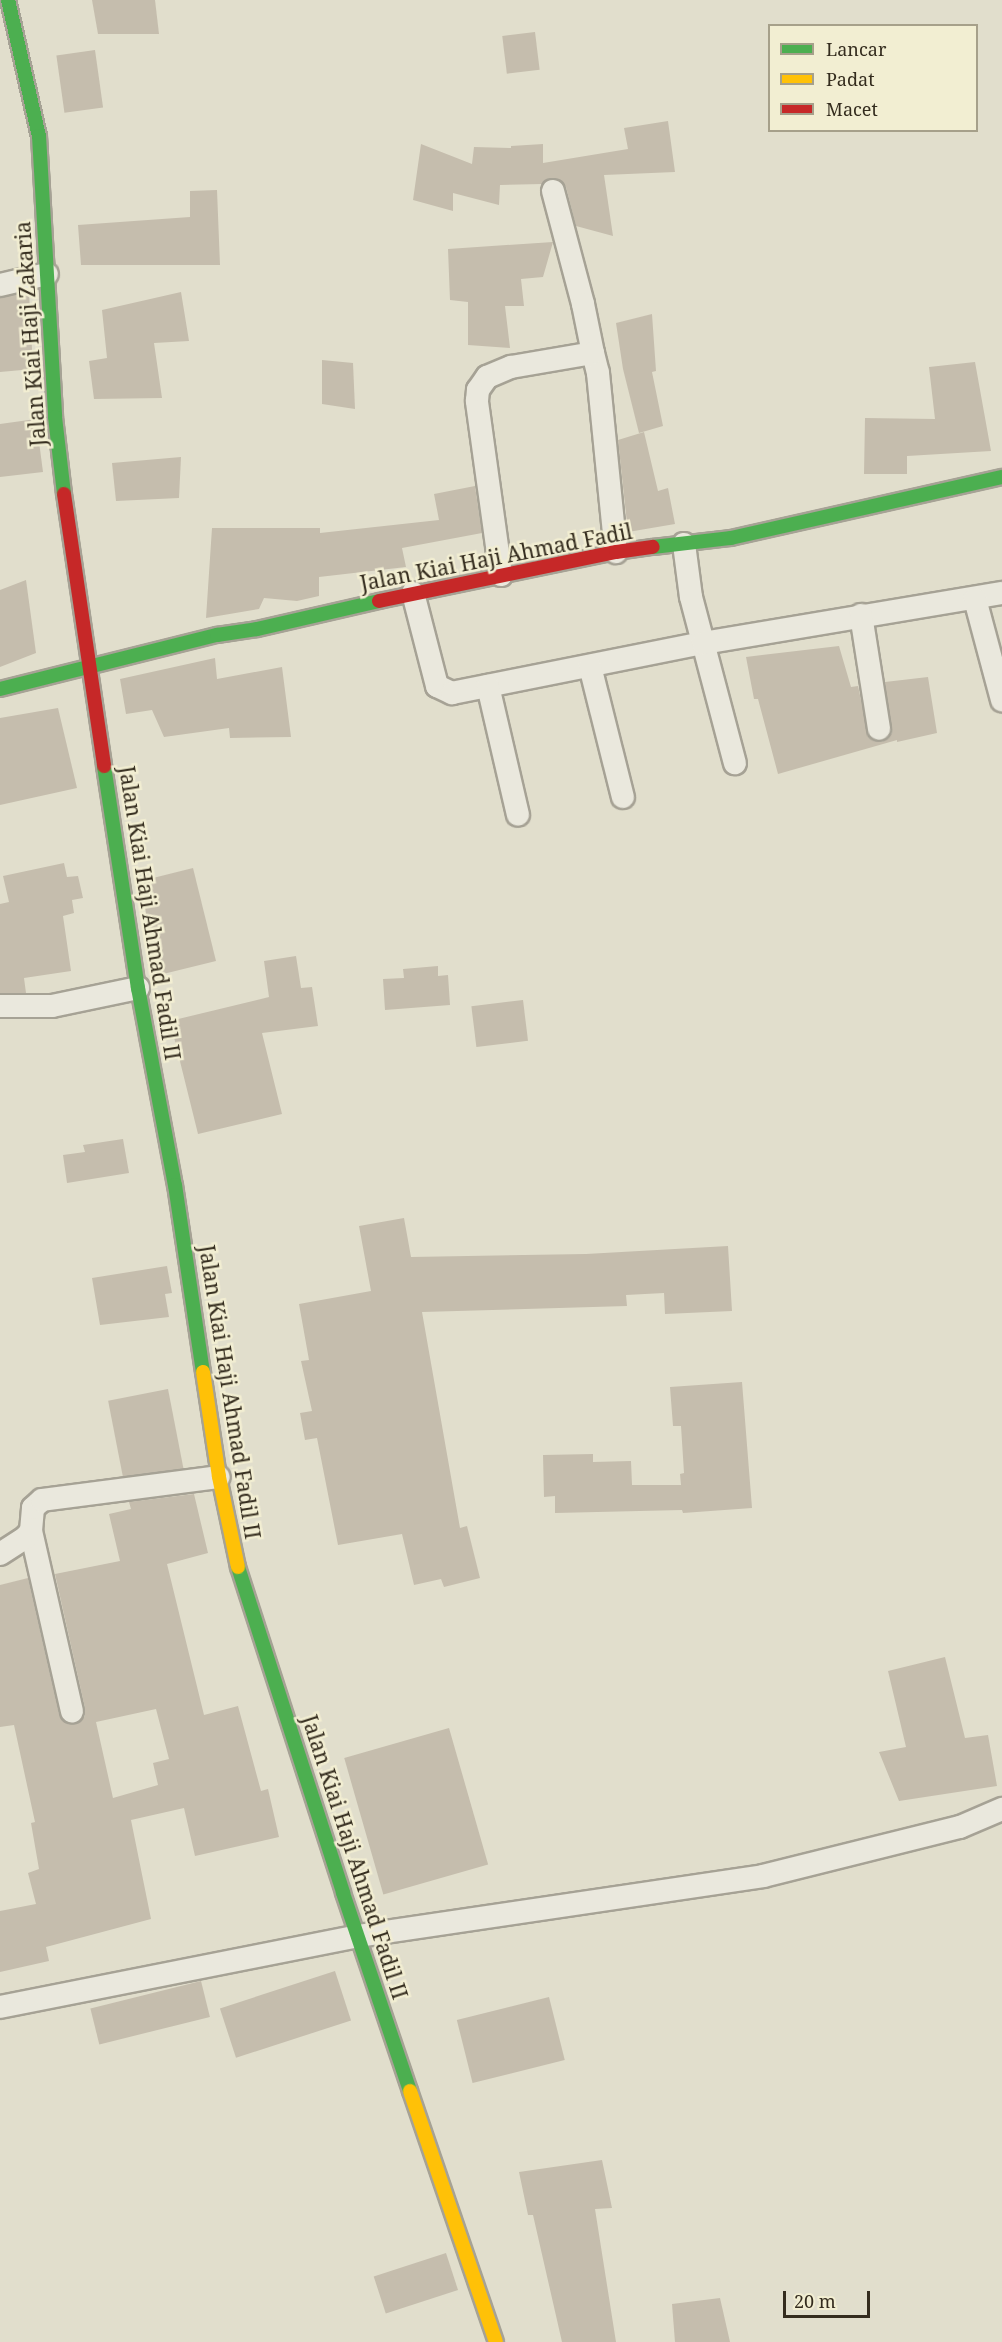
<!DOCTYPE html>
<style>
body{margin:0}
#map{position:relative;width:1002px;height:2342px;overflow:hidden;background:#e1decc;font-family:"Noto Serif",serif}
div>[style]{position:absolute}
.building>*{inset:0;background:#c5bdad;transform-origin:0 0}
.roads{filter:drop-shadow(2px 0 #a6a295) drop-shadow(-2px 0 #a6a295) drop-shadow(0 2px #a6a295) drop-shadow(0 -2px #a6a295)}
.street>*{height:22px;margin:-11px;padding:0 11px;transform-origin:11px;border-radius:11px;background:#eae8dd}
.fast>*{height:14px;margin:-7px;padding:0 7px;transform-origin:7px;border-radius:7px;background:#4caf50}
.slow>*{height:14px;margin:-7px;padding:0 7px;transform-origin:7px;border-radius:7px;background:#ffc107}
.jam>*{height:14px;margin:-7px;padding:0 7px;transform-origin:7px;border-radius:7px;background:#c62828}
span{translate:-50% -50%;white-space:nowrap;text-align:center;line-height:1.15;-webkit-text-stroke:5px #f2eed2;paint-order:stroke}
.street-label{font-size:21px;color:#342c1e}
.legend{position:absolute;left:768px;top:24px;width:210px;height:108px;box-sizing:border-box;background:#f2eed2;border:2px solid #a6a08a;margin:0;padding:8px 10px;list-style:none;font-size:18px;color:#342c1e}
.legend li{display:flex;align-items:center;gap:12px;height:30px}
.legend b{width:30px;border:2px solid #a6a08a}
.scale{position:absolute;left:783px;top:2291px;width:87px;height:27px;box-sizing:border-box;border:3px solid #342c1e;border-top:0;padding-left:8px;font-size:18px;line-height:21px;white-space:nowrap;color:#342c1e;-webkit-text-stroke:4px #f2eed2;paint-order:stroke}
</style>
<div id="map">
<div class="building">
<i style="clip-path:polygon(92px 0,155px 0,159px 34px,98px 34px)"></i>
<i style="left:535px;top:32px;width:38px;height:33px;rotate:83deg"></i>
<i style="left:95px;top:50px;width:58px;height:39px;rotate:82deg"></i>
<i style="clip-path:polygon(668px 121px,675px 172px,604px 175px,613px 236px,576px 226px,566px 187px,556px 178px,549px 178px,542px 184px,500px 185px,499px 205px,453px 193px,453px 211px,413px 200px,421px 144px,472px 164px,474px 147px,511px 148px,511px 146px,543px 144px,543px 163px,628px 149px,624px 128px)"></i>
<i style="clip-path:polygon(217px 190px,220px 265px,81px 265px,78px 225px,190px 217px,190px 191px)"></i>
<i style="clip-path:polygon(553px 242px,543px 277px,521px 279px,524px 306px,505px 306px,510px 348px,468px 345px,468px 302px,450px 300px,448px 249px)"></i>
<i style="clip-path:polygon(29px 292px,33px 369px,0 372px,0 298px)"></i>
<i style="clip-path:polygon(181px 292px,189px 341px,154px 343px,162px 398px,94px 399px,89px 361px,107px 358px,102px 310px)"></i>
<i style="clip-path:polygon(652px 314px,656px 371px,652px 372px,663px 426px,639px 433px,623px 369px,616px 323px)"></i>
<i style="clip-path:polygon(322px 360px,353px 363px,355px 409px,322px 404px)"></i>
<i style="clip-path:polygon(975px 362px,991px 451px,907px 456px,907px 474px,864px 474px,865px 418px,935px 419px,929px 367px)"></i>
<i style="clip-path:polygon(36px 419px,43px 472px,0 477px,0 424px)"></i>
<i style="clip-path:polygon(644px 432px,658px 491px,668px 488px,675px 524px,628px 532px,618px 440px)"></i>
<i style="clip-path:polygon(181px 457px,179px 498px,116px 501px,112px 463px)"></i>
<i style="clip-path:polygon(475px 486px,482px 533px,402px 548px,406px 567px,319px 577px,319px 596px,297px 601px,264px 598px,259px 609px,206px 618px,212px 528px,320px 528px,320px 533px,439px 520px,434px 494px)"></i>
<i style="clip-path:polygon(26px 580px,36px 653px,0 667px,0 590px)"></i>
<i style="clip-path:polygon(839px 646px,851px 687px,858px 686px,869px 738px,882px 742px,892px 733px,885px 682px,928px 677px,937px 733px,897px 742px,897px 740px,778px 774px,758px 699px,754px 699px,746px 657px)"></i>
<i style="clip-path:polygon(215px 658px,217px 679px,282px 667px,291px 737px,230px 738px,229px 728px,164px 737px,152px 710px,126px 714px,120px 679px)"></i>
<i style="clip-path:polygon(58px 708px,77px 788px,0 805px,0 718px)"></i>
<i style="clip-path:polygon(64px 863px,67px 877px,78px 876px,83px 898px,72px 900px,74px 913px,63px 916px,71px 971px,24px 978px,26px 993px,0 993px,0 904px,9px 902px,3px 876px)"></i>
<i style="clip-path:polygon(193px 868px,216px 961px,155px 976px,141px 881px)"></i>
<i style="clip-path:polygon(296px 956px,301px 988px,312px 987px,318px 1026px,262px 1033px,282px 1114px,198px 1134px,170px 1021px,269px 997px,264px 961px)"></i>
<i style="clip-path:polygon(438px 966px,438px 976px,448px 975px,450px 1005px,385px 1010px,383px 979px,404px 978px,403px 969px)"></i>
<i style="left:523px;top:1000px;width:41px;height:52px;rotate:83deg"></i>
<i style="clip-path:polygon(123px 1139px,129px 1173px,67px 1183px,63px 1155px,85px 1152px,83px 1145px)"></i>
<i style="clip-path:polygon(404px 1218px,411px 1257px,586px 1254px,728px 1246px,732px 1311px,665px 1314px,664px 1293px,626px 1295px,627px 1306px,422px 1312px,460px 1528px,467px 1526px,480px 1578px,444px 1587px,441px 1579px,414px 1585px,402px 1534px,338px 1545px,317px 1438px,305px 1440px,300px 1413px,312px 1411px,301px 1361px,309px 1360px,299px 1304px,371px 1291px,359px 1226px)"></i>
<i style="clip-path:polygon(167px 1266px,172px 1293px,165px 1294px,169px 1317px,100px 1325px,92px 1278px)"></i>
<i style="clip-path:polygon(742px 1382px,752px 1508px,683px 1513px,682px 1510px,555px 1513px,555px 1496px,544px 1497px,543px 1455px,593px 1454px,593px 1462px,631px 1461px,632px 1485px,681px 1485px,680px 1474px,684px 1473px,681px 1426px,673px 1426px,670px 1387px)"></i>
<i style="left:168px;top:1389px;width:81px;height:61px;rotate:79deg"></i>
<i style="clip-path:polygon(evenodd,194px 1494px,208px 1553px,167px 1564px,204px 1715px,238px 1706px,261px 1791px,268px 1789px,279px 1837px,195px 1856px,184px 1808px,131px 1820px,151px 1919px,46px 1947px,49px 1961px,0 1972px,0 1911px,36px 1904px,28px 1873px,39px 1869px,31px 1823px,35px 1822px,14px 1725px,0 1727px,0 1585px,28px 1578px,59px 1714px,67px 1724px,76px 1724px,85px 1716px,85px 1708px,55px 1574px,120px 1561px,109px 1514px,131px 1509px,129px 1502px,194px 1494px,156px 1709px,169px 1759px,153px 1763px,158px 1785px,113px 1798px,96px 1722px,156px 1709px)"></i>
<i style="clip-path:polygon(945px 1657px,965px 1738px,988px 1735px,997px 1786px,899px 1801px,879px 1752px,906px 1747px,888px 1671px)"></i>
<i style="left:449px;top:1728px;width:142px;height:109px;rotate:74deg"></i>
<i style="left:335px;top:1971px;width:52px;height:121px;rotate:72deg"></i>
<i style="left:201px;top:1981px;width:37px;height:114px;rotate:76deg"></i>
<i style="left:549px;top:1997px;width:65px;height:95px;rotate:76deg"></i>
<i style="clip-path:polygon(602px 2160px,612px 2208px,595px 2209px,616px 2342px,562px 2342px,533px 2215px,528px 2215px,519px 2172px)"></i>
<i style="left:446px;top:2253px;width:39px;height:76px;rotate:72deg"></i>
<i style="clip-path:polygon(720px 2298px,730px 2342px,675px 2342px,672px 2304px)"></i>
</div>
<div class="roads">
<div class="street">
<i style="left:553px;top:191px;width:117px;rotate:75.1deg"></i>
<i style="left:583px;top:304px;width:50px;rotate:78.5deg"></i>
<i style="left:0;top:285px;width:48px;rotate:-13.2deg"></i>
<i style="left:684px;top:544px;width:53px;rotate:82.5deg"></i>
<i style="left:691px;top:597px;width:172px;rotate:75.2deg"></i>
<i style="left:501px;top:575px;width:176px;rotate:-97.9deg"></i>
<i style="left:477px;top:401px;width:11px;rotate:-85deg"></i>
<i style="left:478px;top:390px;width:16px;rotate:-55deg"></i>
<i style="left:487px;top:377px;width:26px;rotate:-23deg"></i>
<i style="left:511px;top:367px;width:83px;rotate:-9.7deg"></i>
<i style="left:593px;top:353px;width:21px;rotate:76deg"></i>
<i style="left:598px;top:373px;width:180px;rotate:84.3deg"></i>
<i style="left:413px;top:593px;width:96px;rotate:75.5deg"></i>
<i style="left:437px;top:686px;width:17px;rotate:25deg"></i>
<i style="left:452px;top:693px;width:256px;rotate:-11.3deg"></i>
<i style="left:703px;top:643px;width:303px;rotate:-9.5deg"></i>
<i style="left:975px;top:599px;width:105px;rotate:75deg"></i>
<i style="left:861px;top:615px;width:115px;rotate:81deg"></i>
<i style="left:590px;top:666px;width:135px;rotate:75.9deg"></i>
<i style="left:488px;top:686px;width:132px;rotate:76.9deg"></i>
<i style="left:0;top:1006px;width:52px"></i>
<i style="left:52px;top:1006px;width:88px;rotate:-11.8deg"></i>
<i style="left:31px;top:1531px;width:185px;rotate:77.2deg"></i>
<i style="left:0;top:1554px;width:30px;rotate:-33deg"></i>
<i style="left:25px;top:1538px;width:9px;rotate:-49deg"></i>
<i style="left:31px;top:1531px;width:23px;rotate:-85deg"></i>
<i style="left:33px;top:1508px;width:12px;rotate:-42deg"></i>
<i style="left:42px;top:1500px;width:178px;rotate:-7.4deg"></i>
<i style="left:0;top:2007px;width:365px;rotate:-11.2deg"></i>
<i style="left:358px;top:1936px;width:409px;rotate:-8.4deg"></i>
<i style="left:763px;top:1876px;width:203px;rotate:-14deg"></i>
<i style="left:960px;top:1827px;width:46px;rotate:-23.2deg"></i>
</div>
<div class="fast">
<i style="left:8px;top:0;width:139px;rotate:77.2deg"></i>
<i style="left:39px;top:136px;width:281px;rotate:86.7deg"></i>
<i style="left:55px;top:417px;width:78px;rotate:83.3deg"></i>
<i style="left:653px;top:547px;width:79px;rotate:-6.6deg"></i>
<i style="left:731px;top:538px;width:278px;rotate:-12.7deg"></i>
<i style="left:0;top:689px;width:224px;rotate:-14deg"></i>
<i style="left:217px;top:635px;width:40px;rotate:-8.5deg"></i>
<i style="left:257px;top:629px;width:125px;rotate:-12.9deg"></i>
<i style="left:104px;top:766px;width:225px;rotate:81.3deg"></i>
<i style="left:138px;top:988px;width:200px;rotate:79.4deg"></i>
<i style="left:175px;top:1185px;width:189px;rotate:81.5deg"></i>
<i style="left:238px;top:1567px;width:342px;rotate:72.1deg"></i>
<i style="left:343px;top:1893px;width:209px;rotate:71.3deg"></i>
</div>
<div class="slow">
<i style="left:203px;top:1372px;width:106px;rotate:81.3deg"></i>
<i style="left:219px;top:1477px;width:92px;rotate:78.1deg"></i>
<i style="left:410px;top:2091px;width:265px;rotate:71.1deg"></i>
</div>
<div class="jam">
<i style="left:64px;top:494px;width:275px;rotate:81.6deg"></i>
<i style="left:379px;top:601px;width:242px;rotate:-11.7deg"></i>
<i style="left:616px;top:552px;width:37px;rotate:-8deg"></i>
</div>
</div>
<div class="street-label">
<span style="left:30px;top:334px;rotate:-94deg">Jalan Kiai Haji Zakaria</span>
<span style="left:496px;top:557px;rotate:-11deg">Jalan Kiai Haji Ahmad Fadil</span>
<span style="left:150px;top:913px;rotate:81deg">Jalan Kiai Haji Ahmad Fadil II</span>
<span style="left:230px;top:1392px;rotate:81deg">Jalan Kiai Haji Ahmad Fadil II</span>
<span style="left:355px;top:1857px;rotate:72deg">Jalan Kiai Haji Ahmad Fadil II</span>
</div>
<ul class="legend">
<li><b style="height:8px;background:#4caf50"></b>Lancar</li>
<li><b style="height:8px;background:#ffc107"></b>Padat</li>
<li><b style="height:8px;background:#c62828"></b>Macet</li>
</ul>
<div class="scale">20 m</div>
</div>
